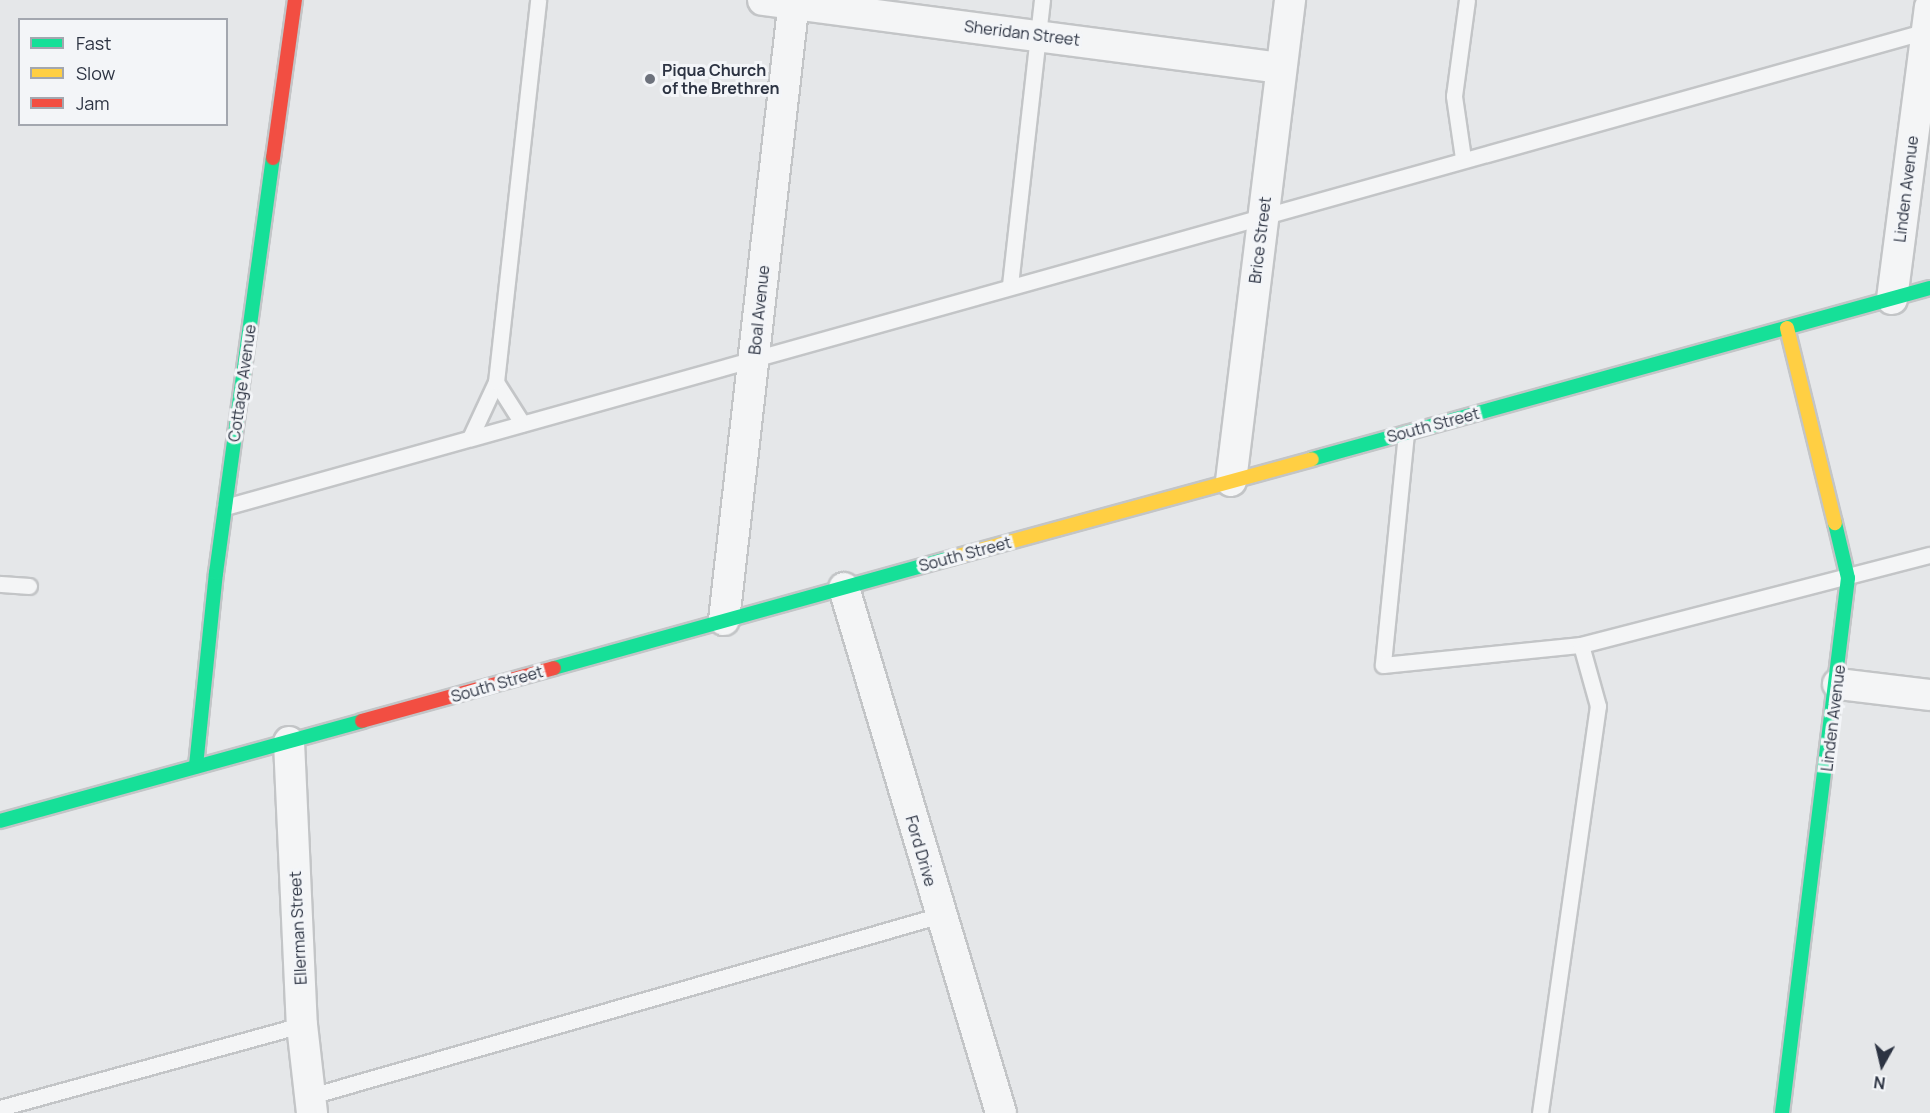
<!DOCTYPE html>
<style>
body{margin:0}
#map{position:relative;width:1930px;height:1113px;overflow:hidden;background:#e5e7e9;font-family:Manrope,sans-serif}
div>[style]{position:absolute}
.roads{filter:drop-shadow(2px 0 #c3c5c7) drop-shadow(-2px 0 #c3c5c7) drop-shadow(0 2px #c3c5c7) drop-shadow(0 -2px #c3c5c7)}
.lane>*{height:15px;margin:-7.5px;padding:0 7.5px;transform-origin:7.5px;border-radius:7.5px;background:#f4f5f6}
.street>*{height:30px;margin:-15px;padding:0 15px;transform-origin:15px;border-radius:15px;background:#f4f5f6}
.fast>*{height:14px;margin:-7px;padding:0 7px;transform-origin:7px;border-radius:7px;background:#16e098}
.slow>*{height:14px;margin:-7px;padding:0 7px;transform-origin:7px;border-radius:7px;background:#ffcf43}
.jam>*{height:14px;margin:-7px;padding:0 7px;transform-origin:7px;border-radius:7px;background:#f24e42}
.dots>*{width:16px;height:16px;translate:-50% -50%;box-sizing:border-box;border:3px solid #f3f5f8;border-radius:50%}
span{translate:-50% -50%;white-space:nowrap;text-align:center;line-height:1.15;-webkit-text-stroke:6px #f3f5f8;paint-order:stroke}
.street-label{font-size:16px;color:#2c3342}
.poi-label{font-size:16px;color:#2c3342;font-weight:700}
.left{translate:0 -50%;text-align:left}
.legend{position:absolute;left:18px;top:18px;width:210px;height:108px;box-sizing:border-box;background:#f3f5f8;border:2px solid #a3a7af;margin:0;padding:8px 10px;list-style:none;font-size:18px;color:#2c3342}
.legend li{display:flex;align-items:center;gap:12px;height:30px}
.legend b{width:30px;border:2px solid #a3a7af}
.north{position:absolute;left:1852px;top:1035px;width:60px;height:60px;-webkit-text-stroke:4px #f3f5f8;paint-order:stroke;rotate:188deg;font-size:16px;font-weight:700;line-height:24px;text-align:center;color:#2c3342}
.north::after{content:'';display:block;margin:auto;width:21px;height:27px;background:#2c3342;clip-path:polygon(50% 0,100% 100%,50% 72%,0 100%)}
</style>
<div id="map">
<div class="roads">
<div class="lane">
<i style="left:1463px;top:158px;width:63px;rotate:-98.3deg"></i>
<i style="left:1454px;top:96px;width:97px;rotate:-82.3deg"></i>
<i style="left:1010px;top:285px;width:287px;rotate:-83.6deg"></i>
<i style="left:496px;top:382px;width:49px;rotate:57.6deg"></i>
<i style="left:1406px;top:433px;width:233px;rotate:95.7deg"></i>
<i style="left:1383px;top:665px;width:199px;rotate:-5.8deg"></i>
<i style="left:1581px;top:645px;width:360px;rotate:-14.5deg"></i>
<i style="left:470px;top:438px;width:62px;rotate:-65.1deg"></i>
<i style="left:496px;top:382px;width:384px;rotate:-83.7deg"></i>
<i style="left:225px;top:507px;width:1770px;rotate:-15.63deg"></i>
<i style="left:0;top:584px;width:29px;rotate:4deg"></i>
<i style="left:311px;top:1096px;width:655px;rotate:-16.03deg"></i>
<i style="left:0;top:1108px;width:313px;rotate:-15.4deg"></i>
<i style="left:1540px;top:1113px;width:411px;rotate:-81.9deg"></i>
<i style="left:1598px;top:706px;width:63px;rotate:-105.6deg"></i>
</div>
<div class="street">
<i style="left:763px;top:0;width:521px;rotate:7.49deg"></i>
<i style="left:1892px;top:299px;width:294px;rotate:-82.6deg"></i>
<i style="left:1231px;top:481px;width:485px;rotate:-83deg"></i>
<i style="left:844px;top:588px;width:548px;rotate:73.35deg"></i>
<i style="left:724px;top:620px;width:624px;rotate:-83.56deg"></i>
<i style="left:1838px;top:684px;width:93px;rotate:6.8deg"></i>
<i style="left:289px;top:742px;width:283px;rotate:87.4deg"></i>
<i style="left:302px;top:1025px;width:89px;rotate:83.5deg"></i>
</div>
<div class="fast">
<i style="left:1312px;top:459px;width:641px;rotate:-15.47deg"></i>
<i style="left:554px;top:668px;width:412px;rotate:-15.5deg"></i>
<i style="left:196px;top:766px;width:194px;rotate:-84.1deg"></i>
<i style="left:216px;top:573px;width:419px;rotate:-82.2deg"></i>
<i style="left:0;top:821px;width:376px;rotate:-15.4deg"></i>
<i style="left:1782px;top:1113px;width:539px;rotate:-82.97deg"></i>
<i style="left:1848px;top:578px;width:57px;rotate:-103.3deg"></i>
</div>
<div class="slow">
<i style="left:1787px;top:328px;width:201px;rotate:76.2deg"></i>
<i style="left:951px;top:558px;width:374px;rotate:-15.3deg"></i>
</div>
<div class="jam">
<i style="left:273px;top:158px;width:160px;rotate:-82.1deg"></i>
<i style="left:362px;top:721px;width:199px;rotate:-15.4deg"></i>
</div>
</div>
<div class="dots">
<i style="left:650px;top:79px;background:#6d727c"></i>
</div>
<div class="street-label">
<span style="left:1022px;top:33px;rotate:7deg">Sheridan Street</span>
<span style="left:1906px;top:189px;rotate:-83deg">Linden Avenue</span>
<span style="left:1260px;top:240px;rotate:-83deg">Brice Street</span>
<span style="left:759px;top:310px;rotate:-84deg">Boal Avenue</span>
<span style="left:242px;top:383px;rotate:-82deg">Cottage Avenue</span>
<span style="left:1433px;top:425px;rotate:-15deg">South Street</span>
<span style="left:965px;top:554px;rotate:-15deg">South Street</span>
<span style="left:497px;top:684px;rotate:-16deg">South Street</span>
<span style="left:1833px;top:718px;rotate:-83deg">Linden Avenue</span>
<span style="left:921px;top:851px;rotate:74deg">Ford Drive</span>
<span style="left:298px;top:928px;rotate:-93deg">Ellerman Street</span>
</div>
<div class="poi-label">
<span class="left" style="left:662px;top:79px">Piqua Church<br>of the Brethren</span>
</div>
<ul class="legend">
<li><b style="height:8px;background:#16e098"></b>Fast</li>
<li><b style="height:8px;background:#ffcf43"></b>Slow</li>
<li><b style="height:8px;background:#f24e42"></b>Jam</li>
</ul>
<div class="north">N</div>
</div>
